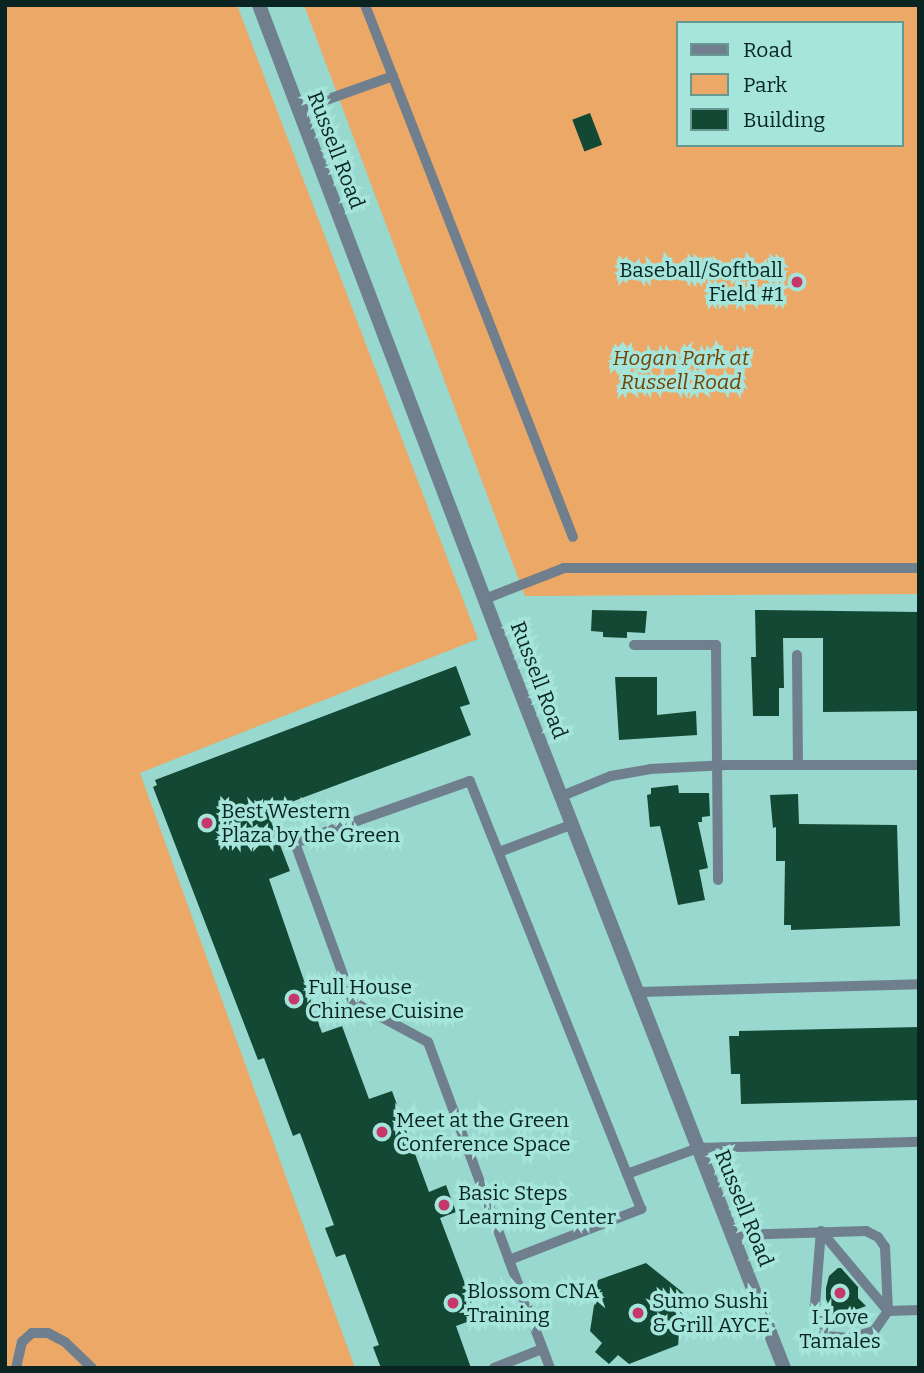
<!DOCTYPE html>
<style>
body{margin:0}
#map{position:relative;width:924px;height:1373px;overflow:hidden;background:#98d8ce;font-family:Bitter,serif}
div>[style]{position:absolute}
.green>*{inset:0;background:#eca866}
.building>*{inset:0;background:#134834;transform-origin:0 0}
.lane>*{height:10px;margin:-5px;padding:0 5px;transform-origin:5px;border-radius:5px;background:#6f7f8e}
.street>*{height:14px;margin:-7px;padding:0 7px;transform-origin:7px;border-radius:7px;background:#6f7f8e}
.dots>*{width:19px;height:19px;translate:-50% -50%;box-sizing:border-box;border:4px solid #a5e5db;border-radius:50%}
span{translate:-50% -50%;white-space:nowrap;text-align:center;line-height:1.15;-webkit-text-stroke:7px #a5e5db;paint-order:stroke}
.street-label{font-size:21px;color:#0a2421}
.poi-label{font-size:21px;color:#0a2421}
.right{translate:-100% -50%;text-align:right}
.left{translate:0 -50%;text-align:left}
.park-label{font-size:21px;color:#734304;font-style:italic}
.frame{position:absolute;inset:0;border:7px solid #0a2421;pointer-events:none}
.legend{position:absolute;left:676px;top:21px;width:228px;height:126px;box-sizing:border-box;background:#a5e5db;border:2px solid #679891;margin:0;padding:9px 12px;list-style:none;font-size:21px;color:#0a2421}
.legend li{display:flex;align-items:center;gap:14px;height:35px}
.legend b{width:35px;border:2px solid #679891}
</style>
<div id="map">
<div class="green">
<i style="clip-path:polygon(5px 5px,237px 5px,478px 639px,140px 773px,355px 1368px,5px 1368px)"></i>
<i style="clip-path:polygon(evenodd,304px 5px,919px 5px,919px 594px,525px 596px,304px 5px,677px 23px,901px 23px,901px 145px,677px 145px,677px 23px)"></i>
</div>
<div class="building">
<i style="left:590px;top:113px;width:34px;height:19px;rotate:69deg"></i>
<i style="clip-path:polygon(592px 610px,647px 611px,645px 633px,627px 632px,627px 638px,603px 637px,603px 632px,591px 631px)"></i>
<i style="clip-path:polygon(755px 610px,919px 612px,919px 711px,823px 712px,823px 638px,783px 638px,784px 688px,779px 688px,779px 716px,753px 716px,751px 657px,756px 657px)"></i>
<i style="clip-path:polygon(456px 666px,470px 704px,460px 707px,471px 735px,267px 811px,290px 871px,269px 879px,322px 1033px,342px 1026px,369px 1099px,392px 1091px,429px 1192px,446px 1185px,456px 1212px,440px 1218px,478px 1318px,456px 1326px,471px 1368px,381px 1368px,373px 1347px,379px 1345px,345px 1254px,336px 1257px,325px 1228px,334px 1225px,300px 1133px,293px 1136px,264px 1058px,258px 1060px,153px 787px,157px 785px,155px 780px)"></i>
<i style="clip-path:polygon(615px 677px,657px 677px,657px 715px,696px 711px,697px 735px,619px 740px)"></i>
<i style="clip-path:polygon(678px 785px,679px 793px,709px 793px,710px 816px,702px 817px,702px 822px,698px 822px,708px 868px,699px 870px,705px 900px,678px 905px,660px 826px,650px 827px,647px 795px,651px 794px,651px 788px)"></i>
<i style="clip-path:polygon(798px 794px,799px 824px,897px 825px,900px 926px,791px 930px,791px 925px,784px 925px,785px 861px,776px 861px,776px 827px,773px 828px,770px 795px)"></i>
<i style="clip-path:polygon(919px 1027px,919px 1100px,741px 1104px,740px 1074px,731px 1074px,729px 1036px,739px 1036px,739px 1031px)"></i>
<i style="clip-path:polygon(646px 1263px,686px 1295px,678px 1345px,629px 1364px,618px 1355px,609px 1364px,595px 1352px,602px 1343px,590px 1331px,598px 1280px)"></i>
<i style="clip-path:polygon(838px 1268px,841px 1268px,858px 1287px,858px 1298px,866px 1306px,834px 1318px,826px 1299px,826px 1288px,829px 1276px)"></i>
</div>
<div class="lane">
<i style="left:365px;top:5px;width:571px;rotate:68.65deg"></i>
<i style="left:298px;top:110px;width:101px;rotate:-19.7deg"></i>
<i style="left:485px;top:599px;width:85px;rotate:-21.4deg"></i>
<i style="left:564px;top:568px;width:355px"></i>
<i style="left:634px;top:645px;width:82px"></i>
<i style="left:716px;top:645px;width:235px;rotate:89.5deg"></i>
<i style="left:797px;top:655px;width:110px;rotate:89.5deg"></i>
<i style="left:562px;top:796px;width:53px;rotate:-22.2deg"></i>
<i style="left:611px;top:776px;width:40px;rotate:-10deg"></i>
<i style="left:650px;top:769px;width:77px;rotate:-3deg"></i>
<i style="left:727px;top:765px;width:192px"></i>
<i style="left:499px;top:852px;width:79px;rotate:-20.7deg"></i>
<i style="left:639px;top:992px;width:280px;rotate:-1.6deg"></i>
<i style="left:627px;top:1174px;width:76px;rotate:-20.1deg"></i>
<i style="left:698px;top:1148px;width:221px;rotate:-1.6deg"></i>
<i style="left:821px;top:1231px;width:104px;rotate:50.1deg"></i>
<i style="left:888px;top:1311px;width:24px;rotate:125deg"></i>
<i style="left:874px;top:1331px;width:26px;rotate:164deg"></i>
<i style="left:849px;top:1338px;width:23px;rotate:-175deg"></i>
<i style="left:826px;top:1336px;width:33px;rotate:-110deg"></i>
<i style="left:815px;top:1305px;width:74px;rotate:-85.4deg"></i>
<i style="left:733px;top:1235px;width:133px;rotate:-1.7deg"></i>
<i style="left:866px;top:1231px;width:13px;rotate:27deg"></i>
<i style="left:878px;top:1237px;width:12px;rotate:55deg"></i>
<i style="left:885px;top:1247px;width:64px;rotate:87.3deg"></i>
<i style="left:888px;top:1311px;width:31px;rotate:-2deg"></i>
<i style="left:509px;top:1260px;width:142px;rotate:-21.1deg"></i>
<i style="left:641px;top:1209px;width:461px;rotate:-111.8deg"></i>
<i style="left:470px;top:781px;width:186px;rotate:160.5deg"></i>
<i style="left:295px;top:843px;width:169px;rotate:70deg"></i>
<i style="left:353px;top:1002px;width:85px;rotate:28.1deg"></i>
<i style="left:428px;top:1042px;width:233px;rotate:69.6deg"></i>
<i style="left:509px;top:1260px;width:116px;rotate:69.2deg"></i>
<i style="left:16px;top:1368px;width:27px;rotate:-77deg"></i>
<i style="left:22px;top:1342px;width:13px;rotate:-42deg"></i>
<i style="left:32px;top:1333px;width:16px"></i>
<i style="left:48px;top:1333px;width:19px;rotate:28deg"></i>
<i style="left:65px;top:1342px;width:37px;rotate:44deg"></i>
<i style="left:494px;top:1368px;width:52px;rotate:-21.6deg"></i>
</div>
<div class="street">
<i style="left:259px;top:5px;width:671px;rotate:69.21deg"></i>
<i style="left:497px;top:632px;width:790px;rotate:68.7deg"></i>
</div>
<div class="dots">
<i style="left:797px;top:282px;background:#c53869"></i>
<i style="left:207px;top:823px;background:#c53869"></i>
<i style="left:294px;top:999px;background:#c53869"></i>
<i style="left:382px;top:1132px;background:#c53869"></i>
<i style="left:444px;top:1205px;background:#c53869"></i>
<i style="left:840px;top:1293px;background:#c53869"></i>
<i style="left:453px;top:1303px;background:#c53869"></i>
<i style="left:638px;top:1313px;background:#c53869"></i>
</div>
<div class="street-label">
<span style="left:336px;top:150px;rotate:69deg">Russell Road</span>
<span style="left:539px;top:680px;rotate:69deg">Russell Road</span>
<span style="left:744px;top:1208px;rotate:68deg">Russell Road</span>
</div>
<div class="poi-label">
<span class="right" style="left:783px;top:282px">Baseball/Softball<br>Field #1</span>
<span class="left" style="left:221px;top:823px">Best Western<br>Plaza by the Green</span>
<span class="left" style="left:308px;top:999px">Full House<br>Chinese Cuisine</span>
<span class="left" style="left:396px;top:1132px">Meet at the Green<br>Conference Space</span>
<span class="left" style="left:458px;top:1205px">Basic Steps<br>Learning Center</span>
<span class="left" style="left:467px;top:1303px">Blossom CNA<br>Training</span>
<span class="left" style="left:652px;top:1313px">Sumo Sushi<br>&amp; Grill AYCE</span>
<span style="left:840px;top:1329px">I Love<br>Tamales</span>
</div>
<div class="park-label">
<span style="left:681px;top:370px">Hogan Park at<br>Russell Road</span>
</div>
<div class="frame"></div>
<ul class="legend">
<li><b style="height:9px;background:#6f7f8e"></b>Road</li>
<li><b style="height:19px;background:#eca866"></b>Park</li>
<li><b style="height:19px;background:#134834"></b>Building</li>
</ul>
</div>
